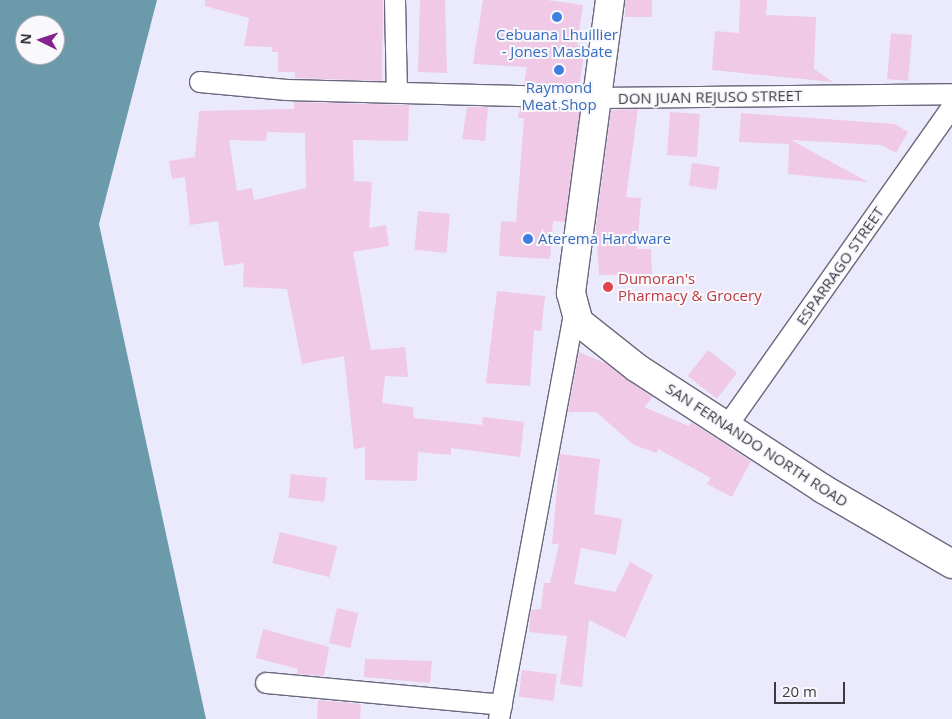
<!DOCTYPE html>
<style>
body{margin:0}
#map{position:relative;width:952px;height:719px;overflow:hidden;background:#ebeafc;font-family:"Open Sans",sans-serif}
div>[style]{position:absolute}
.water>*{inset:0;background:#6b9aaa}
.building>*{inset:0;background:#efc9e5;transform-origin:0 0}
.roads{filter:drop-shadow(1px 0 #6a687c) drop-shadow(-1px 0 #6a687c) drop-shadow(0 1px #6a687c) drop-shadow(0 -1px #6a687c)}
.minor>*{height:20px;margin:-10px;padding:0 10px;transform-origin:10px;border-radius:10px;background:#fff}
.secondary>*{height:28px;margin:-14px;padding:0 14px;transform-origin:14px;border-radius:14px;background:#fff}
.dots>*{width:14px;height:14px;translate:-50% -50%;box-sizing:border-box;border:2px solid #f9f9fd;border-radius:50%}
span{translate:-50% -50%;white-space:nowrap;text-align:center;line-height:1.15;-webkit-text-stroke:4px #f9f9fd;paint-order:stroke}
.shop-label{font-size:15px;color:#366cbe}
.left{translate:0 -50%;text-align:left}
.street-label{font-size:15px;color:#3b3a43}
.health-label{font-size:15px;color:#be3a42}
.north{position:absolute;left:15px;top:15px;width:50px;height:50px;box-sizing:border-box;background:#f9f9fd;border:1px solid #adadb3;border-radius:50%;rotate:274deg;font-size:14px;font-weight:700;line-height:20px;text-align:center;color:#3b3a43}
.north::after{content:'';display:block;margin:auto;width:18px;height:22px;background:#86228b;clip-path:polygon(50% 0,100% 100%,50% 72%,0 100%)}
.scale{position:absolute;left:774px;top:682px;width:71px;height:22px;box-sizing:border-box;border:2px solid #3b3a43;border-top:0;padding-left:6px;font-size:15px;line-height:18px;white-space:nowrap;color:#3b3a43;-webkit-text-stroke:4px #f9f9fd;paint-order:stroke}
</style>
<div id="map">
<div class="water">
<i style="clip-path:polygon(evenodd,0 0,157px 0,99px 224px,206px 719px,0 719px,0 0,25px 25px,55px 25px,55px 55px,25px 55px,25px 25px)"></i>
</div>
<div class="building">
<i style="clip-path:polygon(205px 0,383px 0,382px 81px,295px 78px,295px 72px,278px 72px,278px 52px,272px 52px,272px 47px,244px 46px,249px 18px,205px 6px)"></i>
<i style="clip-path:polygon(420px 0,445px 0,447px 73px,418px 72px)"></i>
<i style="clip-path:polygon(483px 0,547px 0,583px 5px,577px 45px,585px 47px,579px 86px,524px 84px,527px 67px,473px 64px)"></i>
<i style="left:625px;top:0;width:27px;height:17px"></i>
<i style="clip-path:polygon(740px 0,767px 0,766px 15px,816px 17px,814px 69px,833px 82px,712px 70px,715px 31px,739px 33px)"></i>
<i style="left:912px;top:35px;width:46px;height:21px;rotate:95deg"></i>
<i style="clip-path:polygon(evenodd,294px 102px,409px 105px,408px 141px,353px 140px,354px 181px,372px 182px,369px 228px,386px 225px,389px 246px,353px 252px,371px 350px,405px 347px,408px 377px,385px 376px,382px 403px,413px 407px,414px 418px,482px 425px,483px 417px,524px 422px,520px 457px,451px 448px,451px 455px,418px 452px,417px 481px,365px 480px,365px 447px,354px 449px,344px 356px,302px 364px,287px 289px,243px 287px,244px 263px,224px 266px,218px 221px,190px 225px,185px 177px,172px 179px,169px 161px,195px 157px,199px 111px,294px 109px,294px 102px,267px 132px,305px 133px,306px 188px,254px 200px,252px 188px,237px 191px,229px 140px,266px 141px,267px 132px)"></i>
<i style="clip-path:polygon(467px 107px,488px 107px,485px 141px,462px 139px)"></i>
<i style="clip-path:polygon(520px 108px,580px 109px,565px 222px,553px 221px,550px 259px,499px 256px,501px 221px,516px 222px,524px 118px,518px 118px)"></i>
<i style="clip-path:polygon(638px 109px,626px 197px,641px 198px,637px 249px,651px 249px,652px 274px,599px 275px,596px 225px,611px 110px)"></i>
<i style="left:670px;top:112px;width:30px;height:43px;rotate:4deg"></i>
<i style="clip-path:polygon(741px 113px,895px 124px,908px 132px,896px 153px,881px 145px,791px 140px,868px 182px,788px 174px,789px 144px,739px 142px)"></i>
<i style="left:692px;top:163px;width:28px;height:23px;rotate:8deg"></i>
<i style="left:418px;top:211px;width:32px;height:39px;rotate:5deg"></i>
<i style="clip-path:polygon(497px 291px,545px 296px,541px 331px,534px 330px,530px 386px,486px 383px)"></i>
<i style="left:708px;top:350px;width:37px;height:33px;rotate:38deg"></i>
<i style="clip-path:polygon(579px 352px,607px 364px,653px 397px,644px 407px,689px 426px,691px 422px,751px 461px,732px 497px,707px 484px,711px 478px,658px 449px,657px 453px,634px 445px,596px 412px,568px 412px)"></i>
<i style="clip-path:polygon(560px 454px,600px 459px,594px 514px,622px 519px,616px 555px,581px 548px,574px 584px,615px 592px,630px 562px,653px 575px,625px 638px,589px 620px,582px 687px,560px 684px,567px 636px,529px 632px,531px 610px,541px 609px,544px 583px,550px 583px,559px 544px,552px 544px)"></i>
<i style="left:291px;top:474px;width:36px;height:24px;rotate:6deg"></i>
<i style="left:280px;top:532px;width:59px;height:32px;rotate:14deg"></i>
<i style="left:337px;top:608px;width:22px;height:36px;rotate:13deg"></i>
<i style="clip-path:polygon(263px 629px,329px 647px,324px 676px,297px 674px,298px 669px,256px 658px)"></i>
<i style="clip-path:polygon(365px 659px,432px 661px,430px 683px,364px 677px)"></i>
<i style="left:522px;top:670px;width:35px;height:27px;rotate:7deg"></i>
<i style="clip-path:polygon(318px 700px,361px 704px,360px 719px,317px 719px)"></i>
</div>
<div class="roads">
<div class="minor">
<i style="left:395px;top:0;width:92px;rotate:88.8deg"></i>
<i style="left:200px;top:82px;width:87px;rotate:5.3deg"></i>
<i style="left:287px;top:90px;width:308px;rotate:1.5deg"></i>
<i style="left:595px;top:98px;width:357px;rotate:-0.6deg"></i>
<i style="left:727px;top:426px;width:390px;rotate:-54.8deg"></i>
<i style="left:266px;top:683px;width:237px;rotate:5.3deg"></i>
<i style="left:499px;top:719px;width:416px;rotate:-79.5deg"></i>
</div>
<div class="secondary">
<i style="left:610px;top:0;width:296px;rotate:97.6deg"></i>
<i style="left:571px;top:293px;width:30px;rotate:75deg"></i>
<i style="left:579px;top:322px;width:74px;rotate:38.4deg"></i>
<i style="left:637px;top:368px;width:222px;rotate:33deg"></i>
<i style="left:823px;top:489px;width:149px;rotate:30.2deg"></i>
</div>
</div>
<div class="dots">
<i style="left:557px;top:17px;background:#3f7fe0"></i>
<i style="left:559px;top:70px;background:#3f7fe0"></i>
<i style="left:528px;top:239px;background:#3f7fe0"></i>
<i style="left:608px;top:287px;background:#e0444e"></i>
</div>
<div class="shop-label">
<span style="left:557px;top:43px">Cebuana Lhuillier<br>- Jones Masbate</span>
<span style="left:559px;top:96px">Raymond<br>Meat Shop</span>
<span class="left" style="left:538px;top:239px">Aterema Hardware</span>
</div>
<div class="street-label">
<span style="left:710px;top:97px;rotate:-1deg">DON JUAN REJUSO STREET</span>
<span style="left:840px;top:266px;rotate:-55deg">ESPARRAGO STREET</span>
<span style="left:757px;top:445px;rotate:33deg">SAN FERNANDO NORTH ROAD</span>
</div>
<div class="health-label">
<span class="left" style="left:618px;top:287px">Dumoran's<br>Pharmacy &amp; Grocery</span>
</div>
<div class="north">N</div>
<div class="scale">20 m</div>
</div>
